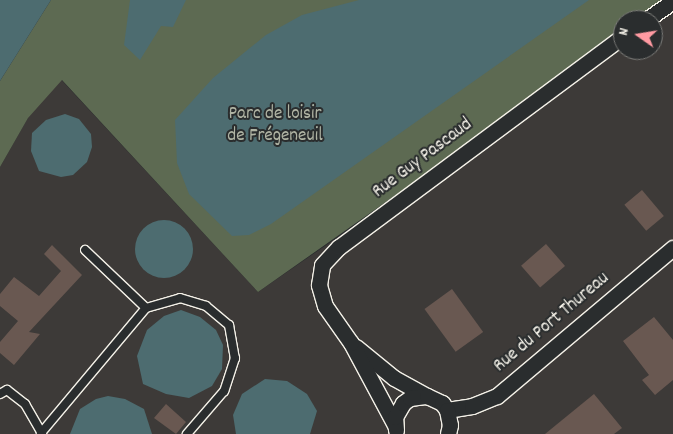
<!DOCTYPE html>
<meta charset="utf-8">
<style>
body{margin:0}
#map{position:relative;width:673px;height:434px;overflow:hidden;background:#2a2d2e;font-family:Dekko,sans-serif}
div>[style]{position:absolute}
.built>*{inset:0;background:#3d3a38}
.green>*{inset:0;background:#5d6a52}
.water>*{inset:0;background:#4d6c70}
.round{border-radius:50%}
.building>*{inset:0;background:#695851;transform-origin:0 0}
.roads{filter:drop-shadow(1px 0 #f4f1e8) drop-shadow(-1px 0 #f4f1e8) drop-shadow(0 1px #f4f1e8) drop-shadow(0 -1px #f4f1e8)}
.service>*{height:8px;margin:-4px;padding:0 4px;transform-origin:4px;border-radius:4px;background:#2a2d2e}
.minor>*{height:15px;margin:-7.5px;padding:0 7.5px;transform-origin:7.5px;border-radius:7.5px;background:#2a2d2e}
span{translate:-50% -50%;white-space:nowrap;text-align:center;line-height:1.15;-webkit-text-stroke:4px #2a2d2e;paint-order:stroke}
.park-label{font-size:19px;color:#b0b4a4}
.street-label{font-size:19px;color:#f4f1e8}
.north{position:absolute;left:613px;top:10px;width:50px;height:50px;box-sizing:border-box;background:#2a2d2e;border:1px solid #7b7b78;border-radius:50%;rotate:283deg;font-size:14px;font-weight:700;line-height:20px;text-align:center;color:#f4f1e8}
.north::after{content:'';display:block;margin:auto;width:18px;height:22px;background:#ff9aa2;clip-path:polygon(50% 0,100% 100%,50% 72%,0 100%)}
</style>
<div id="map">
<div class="built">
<i style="clip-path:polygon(673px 0,673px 434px,0 434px,0 167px,54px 72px,258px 292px,367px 217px,493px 115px,623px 29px,623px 50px,653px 50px,653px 20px)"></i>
</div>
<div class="green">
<i style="clip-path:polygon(51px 0,673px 0,645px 20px,623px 20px,623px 35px,258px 292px,62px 80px,28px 118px,0 167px,0 81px)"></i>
</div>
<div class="water">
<i style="clip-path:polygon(0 0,51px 0,0 81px)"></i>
<i style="clip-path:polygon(130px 0,186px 0,173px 27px,161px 26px,140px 60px,124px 45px)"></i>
<i style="clip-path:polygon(359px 0,589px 0,271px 224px,249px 235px,232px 236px,189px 194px,177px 163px,175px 120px,213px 78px,266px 35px,302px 15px)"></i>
<i style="clip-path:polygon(65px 114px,79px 119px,91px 134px,92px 147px,87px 162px,73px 175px,61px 177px,39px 171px,31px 151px,32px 133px,46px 120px)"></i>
<i class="round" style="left:135px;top:220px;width:58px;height:58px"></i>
<i style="clip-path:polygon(181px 310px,200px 317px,216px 330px,223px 345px,222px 369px,212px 386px,189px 398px,166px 394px,143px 384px,137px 356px,147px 330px,164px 316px)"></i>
<i style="clip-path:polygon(265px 379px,287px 381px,307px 394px,317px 411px,310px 434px,236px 434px,233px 415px,242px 394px)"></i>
<i style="clip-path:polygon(108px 396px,125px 399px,144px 409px,152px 434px,70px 434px,80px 409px,96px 399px)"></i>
</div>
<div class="building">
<i style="left:642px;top:190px;width:34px;height:23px;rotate:50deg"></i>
<i style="left:546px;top:244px;width:29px;height:33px;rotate:49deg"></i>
<i style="clip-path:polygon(52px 245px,82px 275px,29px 332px,40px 334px,14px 365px,0 353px,0 342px,18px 321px,0 306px,0 294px,14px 277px,39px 296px,61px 271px,44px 254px)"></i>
<i style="left:452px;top:289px;width:53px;height:34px;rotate:54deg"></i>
<i style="clip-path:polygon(654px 317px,673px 340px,673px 380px,655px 395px,642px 380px,649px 375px,623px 341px)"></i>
<i style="clip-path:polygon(594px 394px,622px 428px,614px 434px,545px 434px)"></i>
<i style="clip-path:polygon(166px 404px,186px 422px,176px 434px,154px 418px)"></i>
</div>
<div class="roads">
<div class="service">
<i style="left:146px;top:308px;width:35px;rotate:-16deg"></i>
<i style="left:180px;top:298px;width:27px;rotate:17deg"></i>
<i style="left:206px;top:306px;width:30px;rotate:40deg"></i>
<i style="left:229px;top:325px;width:34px;rotate:80deg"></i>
<i style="left:235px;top:358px;width:35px;rotate:108deg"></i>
<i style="left:224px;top:391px;width:57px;rotate:130.7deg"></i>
<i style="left:0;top:394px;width:8px;rotate:-30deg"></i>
<i style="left:7px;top:390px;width:23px;rotate:38deg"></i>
<i style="left:25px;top:404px;width:34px;rotate:60deg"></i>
<i style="left:41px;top:433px;width:163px;rotate:-50deg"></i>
<i style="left:146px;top:308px;width:84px;rotate:-136.4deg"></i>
</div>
<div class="minor">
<i style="left:646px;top:20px;width:33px;rotate:-35deg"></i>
<i style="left:356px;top:347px;width:49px;rotate:39.2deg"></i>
<i style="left:394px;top:378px;width:38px;rotate:29deg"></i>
<i style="left:447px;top:410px;width:25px;rotate:-9deg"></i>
<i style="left:472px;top:406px;width:27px;rotate:-22deg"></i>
<i style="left:497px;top:396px;width:230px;rotate:-40.1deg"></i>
<i style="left:395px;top:425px;width:93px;rotate:-118.2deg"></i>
<i style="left:351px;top:343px;width:45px;rotate:-125.1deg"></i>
<i style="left:325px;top:306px;width:22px;rotate:-106deg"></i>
<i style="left:319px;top:285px;width:20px;rotate:-81deg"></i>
<i style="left:322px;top:265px;width:25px;rotate:-47deg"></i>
<i style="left:339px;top:247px;width:354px;rotate:-36.6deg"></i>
<i style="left:396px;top:430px;width:13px;rotate:-94deg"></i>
<i style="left:395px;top:417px;width:16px;rotate:-60deg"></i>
<i style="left:403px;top:403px;width:9px;rotate:-36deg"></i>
<i style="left:410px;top:398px;width:17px;rotate:-7deg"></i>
<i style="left:427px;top:396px;width:17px;rotate:25deg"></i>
<i style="left:442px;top:403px;width:9px;rotate:54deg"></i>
<i style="left:447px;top:410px;width:15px;rotate:79deg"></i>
<i style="left:450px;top:425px;width:9px;rotate:103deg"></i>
</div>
</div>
<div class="park-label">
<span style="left:275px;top:126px">Parc de loisir<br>de Frégeneuil</span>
</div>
<div class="street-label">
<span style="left:423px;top:159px;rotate:-37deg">Rue Guy Pascaud</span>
<span style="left:552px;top:323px;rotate:-40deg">Rue du Port Thureau</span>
</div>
<div class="north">N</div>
</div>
